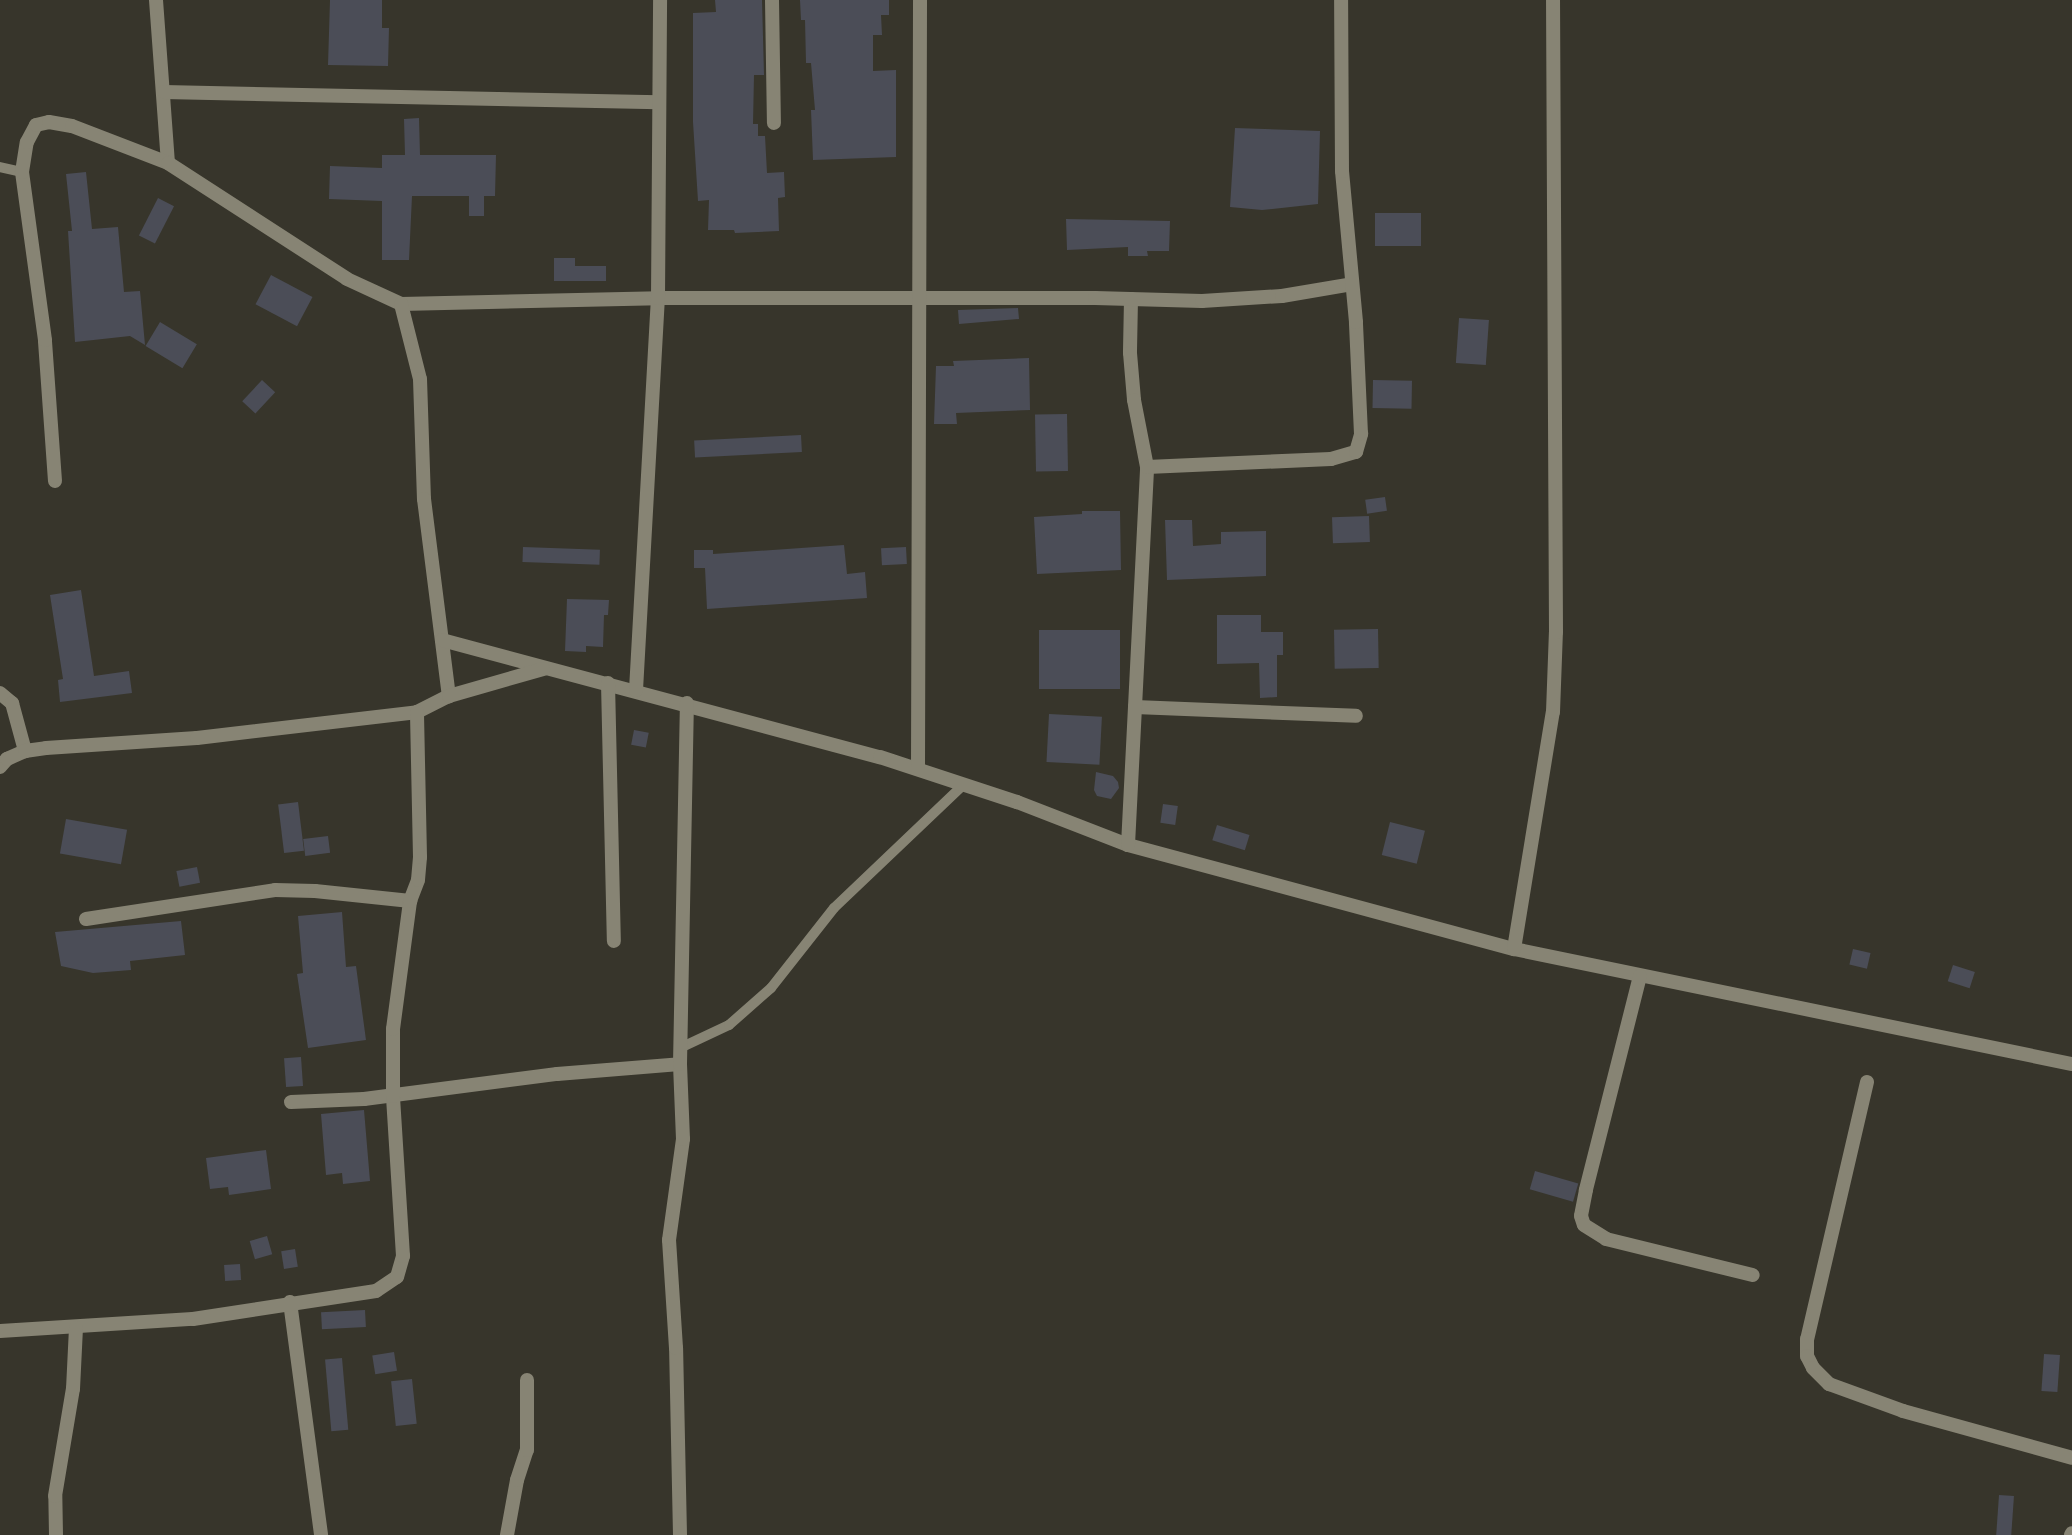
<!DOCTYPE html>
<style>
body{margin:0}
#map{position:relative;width:2072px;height:1535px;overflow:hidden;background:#37352b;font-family:Barlow,sans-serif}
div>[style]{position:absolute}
.building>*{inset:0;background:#4b4d57;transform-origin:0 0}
.lane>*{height:10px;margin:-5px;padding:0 5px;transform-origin:5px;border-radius:5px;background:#878474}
.street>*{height:14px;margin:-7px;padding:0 7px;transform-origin:7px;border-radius:7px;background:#878474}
span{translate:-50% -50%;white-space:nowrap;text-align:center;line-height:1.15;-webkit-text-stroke:5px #1d1d18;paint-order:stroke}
</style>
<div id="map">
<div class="building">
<i style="clip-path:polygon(330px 0,382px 0,382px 28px,389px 28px,388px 66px,328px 65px)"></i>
<i style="clip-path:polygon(715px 0,762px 0,764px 75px,754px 75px,753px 124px,758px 124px,758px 136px,765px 136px,767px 173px,784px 172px,785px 197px,778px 198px,779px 231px,735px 233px,734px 230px,708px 230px,709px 200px,698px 201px,693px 122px,693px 13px,716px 12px)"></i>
<i style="clip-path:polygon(800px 0,889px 0,889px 15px,881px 15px,882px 35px,873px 35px,873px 71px,896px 70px,896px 157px,813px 160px,811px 110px,815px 110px,811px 63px,806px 63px,805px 20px,801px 20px)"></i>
<i style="clip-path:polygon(419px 118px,420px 155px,496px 155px,495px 196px,484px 196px,484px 216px,469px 216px,469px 196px,412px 196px,409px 260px,382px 260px,382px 201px,329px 199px,330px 166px,382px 168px,382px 155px,405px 155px,404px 119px)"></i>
<i style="clip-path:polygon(1235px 128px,1320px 131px,1318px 204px,1262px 210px,1230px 207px)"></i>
<i style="clip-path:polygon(86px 172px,92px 229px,118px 227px,124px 292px,140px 291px,145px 345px,130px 336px,75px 342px,68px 231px,72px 231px,66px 174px)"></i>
<i style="left:158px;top:198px;width:18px;height:42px;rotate:27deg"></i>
<i style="left:1375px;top:213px;width:46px;height:33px"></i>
<i style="clip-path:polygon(1066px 219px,1170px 221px,1169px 251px,1147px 251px,1148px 256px,1128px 256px,1128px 247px,1067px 250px)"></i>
<i style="clip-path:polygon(554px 258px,575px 258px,575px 266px,606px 266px,606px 281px,554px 281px)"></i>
<i style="left:271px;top:275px;width:47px;height:33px;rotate:28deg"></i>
<i style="clip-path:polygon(1018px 308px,1019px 319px,959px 324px,958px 310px)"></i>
<i style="left:1459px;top:318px;width:30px;height:45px;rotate:4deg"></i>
<i style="left:160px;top:322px;width:43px;height:28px;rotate:31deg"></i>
<i style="clip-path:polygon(1029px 358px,1030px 410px,956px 413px,957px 424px,934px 424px,936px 366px,954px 366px,953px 361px)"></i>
<i style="left:262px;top:380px;width:18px;height:29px;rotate:43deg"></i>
<i style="left:1373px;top:380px;width:39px;height:28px;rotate:1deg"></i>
<i style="left:1067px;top:414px;width:57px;height:32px;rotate:89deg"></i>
<i style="left:801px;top:435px;width:17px;height:107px;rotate:87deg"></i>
<i style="left:1385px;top:497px;width:14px;height:20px;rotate:82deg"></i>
<i style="clip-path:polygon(1082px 511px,1120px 511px,1121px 570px,1037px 574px,1034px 517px,1082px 514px)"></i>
<i style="left:1369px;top:516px;width:26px;height:37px;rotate:88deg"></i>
<i style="clip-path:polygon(1165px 520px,1192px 520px,1193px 546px,1221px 544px,1221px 532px,1266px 531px,1266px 576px,1167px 580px)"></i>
<i style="clip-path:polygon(844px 545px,847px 574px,865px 572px,867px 598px,707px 609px,705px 568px,694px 568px,694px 550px,713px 550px,713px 554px)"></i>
<i style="left:523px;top:547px;width:77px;height:15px;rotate:2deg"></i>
<i style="left:906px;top:547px;width:17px;height:25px;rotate:87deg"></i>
<i style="clip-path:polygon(81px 590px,94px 676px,129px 671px,132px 693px,60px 702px,58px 680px,63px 679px,50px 595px)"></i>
<i style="clip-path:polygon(567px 599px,609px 600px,608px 615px,604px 615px,603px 647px,586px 646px,586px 652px,565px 651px)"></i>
<i style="clip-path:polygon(1217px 615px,1261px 615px,1261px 632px,1283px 632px,1283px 655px,1277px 655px,1277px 697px,1260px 698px,1259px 663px,1217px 664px)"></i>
<i style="left:1378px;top:629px;width:39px;height:44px;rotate:89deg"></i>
<i style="left:1120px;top:630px;width:59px;height:81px;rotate:90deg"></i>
<i style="left:1049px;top:714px;width:53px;height:48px;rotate:3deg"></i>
<i style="left:634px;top:730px;width:15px;height:15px;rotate:11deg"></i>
<i style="clip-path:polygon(1096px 772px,1113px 776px,1118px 782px,1119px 788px,1111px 799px,1097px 796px,1094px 790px)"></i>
<i style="left:298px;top:802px;width:49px;height:20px;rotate:83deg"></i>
<i style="left:1163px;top:804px;width:15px;height:19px;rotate:8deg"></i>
<i style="left:66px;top:819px;width:62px;height:35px;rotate:10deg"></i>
<i style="left:1390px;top:822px;width:36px;height:34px;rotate:14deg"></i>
<i style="left:1217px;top:825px;width:34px;height:16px;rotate:17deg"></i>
<i style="left:328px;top:836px;width:17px;height:25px;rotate:83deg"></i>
<i style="left:197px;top:867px;width:16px;height:21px;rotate:79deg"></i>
<i style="clip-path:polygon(342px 912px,346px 967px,356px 966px,366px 1040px,308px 1048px,297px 974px,303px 973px,298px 916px)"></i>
<i style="clip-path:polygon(181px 921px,185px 955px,130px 961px,131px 970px,93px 973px,61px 966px,55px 932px)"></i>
<i style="left:1853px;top:949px;width:18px;height:16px;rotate:13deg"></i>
<i style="left:1953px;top:965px;width:23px;height:17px;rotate:18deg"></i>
<i style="left:301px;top:1057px;width:29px;height:17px;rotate:86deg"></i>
<i style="clip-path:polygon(364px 1110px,370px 1181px,343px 1184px,342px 1173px,326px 1175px,321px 1114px)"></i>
<i style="clip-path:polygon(266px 1150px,271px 1189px,229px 1195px,228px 1187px,210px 1189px,206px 1158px)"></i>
<i style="left:1535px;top:1171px;width:45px;height:19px;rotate:16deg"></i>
<i style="left:267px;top:1236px;width:19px;height:18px;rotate:74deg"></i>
<i style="left:295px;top:1249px;width:18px;height:14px;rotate:81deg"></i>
<i style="left:240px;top:1264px;width:16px;height:16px;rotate:86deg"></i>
<i style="left:365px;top:1310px;width:17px;height:44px;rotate:87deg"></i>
<i style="left:394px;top:1352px;width:19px;height:22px;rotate:81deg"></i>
<i style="left:2044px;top:1354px;width:16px;height:37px;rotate:4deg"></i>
<i style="left:342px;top:1358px;width:72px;height:17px;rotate:85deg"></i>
<i style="left:412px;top:1379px;width:45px;height:21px;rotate:84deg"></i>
<i style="left:1999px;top:1495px;width:15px;height:40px;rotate:4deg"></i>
</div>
<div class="lane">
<i style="left:0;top:167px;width:23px;rotate:13deg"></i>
<i style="left:680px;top:1048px;width:54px;rotate:-25.1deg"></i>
<i style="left:729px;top:1025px;width:56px;rotate:-41.4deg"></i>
<i style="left:771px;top:988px;width:102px;rotate:-51.8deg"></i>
<i style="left:834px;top:908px;width:180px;rotate:-43.6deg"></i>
</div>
<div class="street">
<i style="left:156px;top:0;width:163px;rotate:85.8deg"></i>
<i style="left:772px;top:0;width:123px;rotate:89.1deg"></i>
<i style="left:164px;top:92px;width:495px;rotate:1.2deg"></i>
<i style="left:1131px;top:299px;width:54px;rotate:91.1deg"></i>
<i style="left:1130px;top:353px;width:47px;rotate:85.1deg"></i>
<i style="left:1134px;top:400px;width:68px;rotate:79deg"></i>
<i style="left:401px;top:304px;width:257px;rotate:-1.3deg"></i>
<i style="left:658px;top:298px;width:437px"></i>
<i style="left:1095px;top:298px;width:107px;rotate:1.6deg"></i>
<i style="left:1202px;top:301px;width:80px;rotate:-3.6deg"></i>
<i style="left:1282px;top:296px;width:71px;rotate:-9.7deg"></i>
<i style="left:55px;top:481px;width:141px;rotate:-94.1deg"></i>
<i style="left:45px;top:340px;width:170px;rotate:-97.8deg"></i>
<i style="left:22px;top:172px;width:30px;rotate:-81deg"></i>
<i style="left:27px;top:142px;width:19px;rotate:-62deg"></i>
<i style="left:36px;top:125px;width:13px;rotate:-13deg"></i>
<i style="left:49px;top:122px;width:23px;rotate:10deg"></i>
<i style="left:72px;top:126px;width:103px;rotate:21.1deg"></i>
<i style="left:168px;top:163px;width:213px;rotate:32.9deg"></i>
<i style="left:347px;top:279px;width:60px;rotate:24.8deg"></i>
<i style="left:401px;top:304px;width:77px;rotate:75.8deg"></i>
<i style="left:420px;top:379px;width:120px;rotate:88.1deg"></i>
<i style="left:424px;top:499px;width:199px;rotate:82.8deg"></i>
<i style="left:442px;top:640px;width:453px;rotate:15deg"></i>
<i style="left:880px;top:757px;width:144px;rotate:18.2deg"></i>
<i style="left:1017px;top:802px;width:119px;rotate:21.2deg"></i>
<i style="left:1128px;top:845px;width:400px;rotate:15.1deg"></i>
<i style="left:1514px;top:949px;width:570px;rotate:11.65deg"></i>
<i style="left:608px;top:683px;width:258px;rotate:88.7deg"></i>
<i style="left:636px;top:690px;width:393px;rotate:-86.8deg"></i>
<i style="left:658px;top:298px;width:298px;rotate:-89.6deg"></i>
<i style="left:0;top:693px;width:16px;rotate:40deg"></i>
<i style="left:12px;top:703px;width:50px;rotate:74.8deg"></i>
<i style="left:1135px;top:707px;width:221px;rotate:2.3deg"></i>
<i style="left:0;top:767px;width:11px;rotate:-49deg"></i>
<i style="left:7px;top:759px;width:20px;rotate:-24deg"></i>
<i style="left:25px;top:751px;width:21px;rotate:-8deg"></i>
<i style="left:46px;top:748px;width:151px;rotate:-3.8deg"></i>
<i style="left:197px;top:738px;width:222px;rotate:-6.7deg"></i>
<i style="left:417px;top:712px;width:36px;rotate:-27deg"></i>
<i style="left:449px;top:696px;width:98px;rotate:-16deg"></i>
<i style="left:918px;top:769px;width:769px;rotate:-89.85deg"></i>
<i style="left:1128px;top:845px;width:378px;rotate:-87.1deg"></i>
<i style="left:1147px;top:467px;width:184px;rotate:-2.5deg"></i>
<i style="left:1331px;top:459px;width:26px;rotate:-16deg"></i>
<i style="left:1356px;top:452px;width:19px;rotate:-74deg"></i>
<i style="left:1361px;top:434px;width:112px;rotate:-92.6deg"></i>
<i style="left:1356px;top:322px;width:152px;rotate:-95.3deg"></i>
<i style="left:1342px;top:171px;width:171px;rotate:-90.3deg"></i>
<i style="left:86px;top:919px;width:191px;rotate:-8.7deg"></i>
<i style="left:275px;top:890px;width:40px;rotate:1.4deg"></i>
<i style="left:315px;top:891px;width:96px;rotate:6deg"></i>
<i style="left:1514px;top:949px;width:240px;rotate:-80.7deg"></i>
<i style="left:1553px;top:712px;width:80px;rotate:-87.9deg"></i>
<i style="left:1556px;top:632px;width:632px;rotate:-90.27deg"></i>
<i style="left:1640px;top:976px;width:221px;rotate:104.2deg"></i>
<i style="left:1586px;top:1190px;width:26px;rotate:101deg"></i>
<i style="left:1581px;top:1216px;width:9px;rotate:72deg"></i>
<i style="left:1584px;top:1225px;width:26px;rotate:32deg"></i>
<i style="left:1606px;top:1239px;width:151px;rotate:13.8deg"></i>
<i style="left:1867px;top:1082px;width:264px;rotate:103.1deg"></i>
<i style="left:1807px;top:1339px;width:17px;rotate:90deg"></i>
<i style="left:1807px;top:1356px;width:13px;rotate:63deg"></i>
<i style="left:1813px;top:1368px;width:23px;rotate:45deg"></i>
<i style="left:1829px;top:1384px;width:79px;rotate:20deg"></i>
<i style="left:1903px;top:1411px;width:175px;rotate:15.5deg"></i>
<i style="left:291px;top:1102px;width:73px;rotate:-2.4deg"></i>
<i style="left:364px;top:1099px;width:195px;rotate:-7.4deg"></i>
<i style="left:557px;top:1074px;width:123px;rotate:-4.6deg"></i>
<i style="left:290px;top:1302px;width:235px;rotate:82.4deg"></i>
<i style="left:0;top:1331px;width:193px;rotate:-3.6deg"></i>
<i style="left:193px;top:1319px;width:185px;rotate:-8.7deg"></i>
<i style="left:376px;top:1291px;width:25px;rotate:-34deg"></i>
<i style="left:397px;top:1277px;width:22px;rotate:-74deg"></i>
<i style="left:403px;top:1256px;width:160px;rotate:-93.6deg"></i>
<i style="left:393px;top:1096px;width:67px;rotate:-90deg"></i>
<i style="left:393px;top:1029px;width:129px;rotate:-82.4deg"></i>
<i style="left:410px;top:901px;width:22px;rotate:-69deg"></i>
<i style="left:418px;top:880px;width:23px;rotate:-85deg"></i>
<i style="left:420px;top:857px;width:145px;rotate:-91.2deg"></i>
<i style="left:56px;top:1535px;width:39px;rotate:-91deg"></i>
<i style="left:55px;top:1496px;width:109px;rotate:-80.5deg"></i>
<i style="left:73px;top:1389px;width:61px;rotate:-87.2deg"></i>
<i style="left:507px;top:1535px;width:56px;rotate:-79.7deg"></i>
<i style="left:517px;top:1480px;width:32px;rotate:-72deg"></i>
<i style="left:527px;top:1450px;width:70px;rotate:-90deg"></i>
<i style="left:680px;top:1535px;width:187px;rotate:-91.2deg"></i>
<i style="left:676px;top:1348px;width:108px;rotate:-93.7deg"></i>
<i style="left:669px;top:1240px;width:102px;rotate:-82.1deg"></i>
<i style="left:683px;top:1139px;width:75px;rotate:-92.3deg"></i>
<i style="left:680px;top:1064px;width:361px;rotate:-88.9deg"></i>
<i style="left:2071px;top:1535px;width:2px;rotate:-63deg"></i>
</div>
</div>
